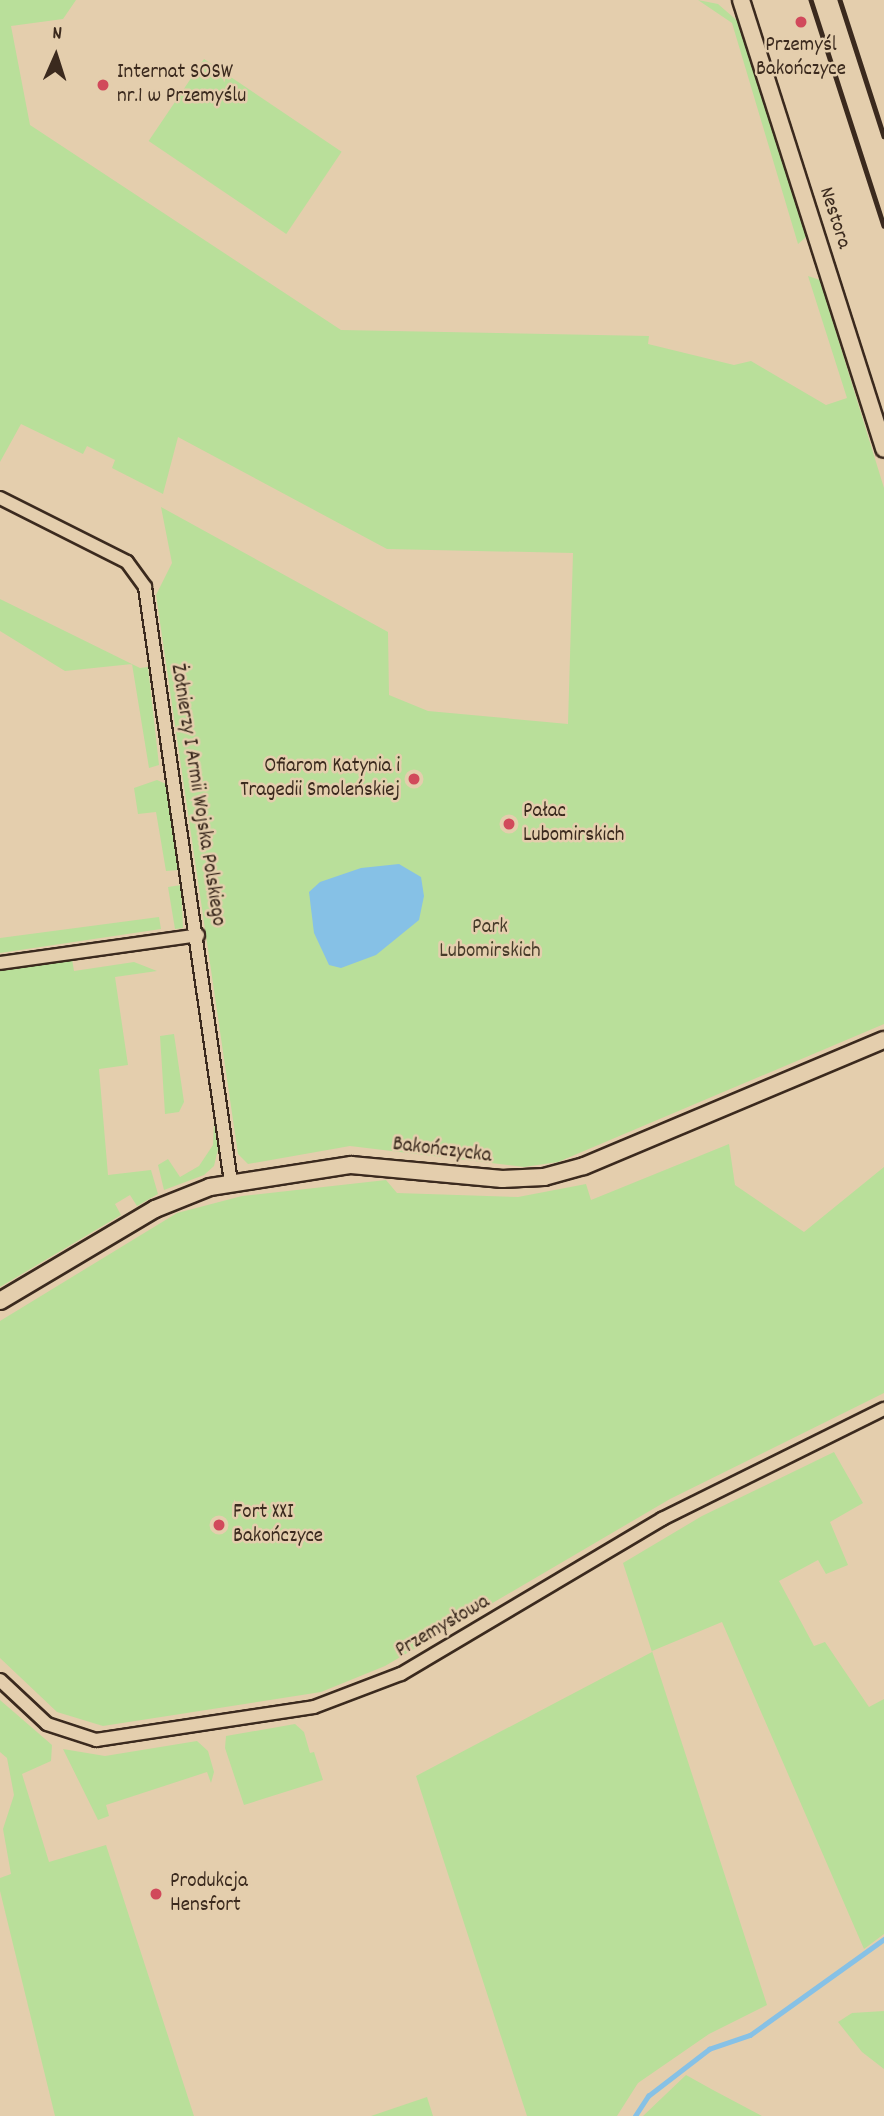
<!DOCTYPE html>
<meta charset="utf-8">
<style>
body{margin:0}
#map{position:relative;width:884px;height:2116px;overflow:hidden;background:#e4cead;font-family:Dekko,sans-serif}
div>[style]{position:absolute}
.green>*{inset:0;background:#b9df9a;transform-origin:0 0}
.water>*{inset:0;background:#86c1e6}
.stream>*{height:4.5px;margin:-2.25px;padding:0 2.25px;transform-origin:2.25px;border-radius:2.25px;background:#86c1e6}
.roads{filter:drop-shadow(2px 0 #3b2a1e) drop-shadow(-2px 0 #3b2a1e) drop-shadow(0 2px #3b2a1e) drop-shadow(0 -2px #3b2a1e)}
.street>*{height:12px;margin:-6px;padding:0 6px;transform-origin:6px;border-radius:6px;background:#e4cead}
.secondary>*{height:16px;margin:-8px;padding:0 8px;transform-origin:8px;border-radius:8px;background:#e4cead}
.rail>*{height:4.5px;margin:-2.25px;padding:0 2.25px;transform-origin:2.25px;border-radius:2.25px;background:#3b2a1e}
.dots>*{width:19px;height:19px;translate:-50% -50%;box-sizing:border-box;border:4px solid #e4cead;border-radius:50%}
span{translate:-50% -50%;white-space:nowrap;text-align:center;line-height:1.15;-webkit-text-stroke:5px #e4cead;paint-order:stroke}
.poi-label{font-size:21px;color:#3b2a1e}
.left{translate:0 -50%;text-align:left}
.right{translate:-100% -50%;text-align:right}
.street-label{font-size:21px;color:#3b2a1e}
.park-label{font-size:21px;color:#483c2a}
.north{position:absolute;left:21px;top:21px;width:70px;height:70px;-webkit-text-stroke:5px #e4cead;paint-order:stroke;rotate:3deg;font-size:19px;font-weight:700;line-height:28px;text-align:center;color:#3b2a1e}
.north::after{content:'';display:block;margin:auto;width:24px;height:32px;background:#3b2a1e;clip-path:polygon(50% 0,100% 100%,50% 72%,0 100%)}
</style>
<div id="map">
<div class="green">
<i style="clip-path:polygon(0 0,76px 0,63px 19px,11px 26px,30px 125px,341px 330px,649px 336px,648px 344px,734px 365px,751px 361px,826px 405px,847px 398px,808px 276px,820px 280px,884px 488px,884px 1024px,558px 1162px,524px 1167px,350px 1146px,248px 1164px,238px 1154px,156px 595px,172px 563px,161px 507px,388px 632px,389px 695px,428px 711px,568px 724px,573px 553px,387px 549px,178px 437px,163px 494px,112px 468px,115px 460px,87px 446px,83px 454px,21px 424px,0 462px)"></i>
<i style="clip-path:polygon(698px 0,718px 4px,741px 24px,805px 226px,806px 237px,798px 244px,732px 23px)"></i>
<i style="left:204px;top:59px;width:166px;height:99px;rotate:34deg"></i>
<i style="clip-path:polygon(0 599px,140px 668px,148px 667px,159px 765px,149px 768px,132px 664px,65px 671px,0 631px)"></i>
<i style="clip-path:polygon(157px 780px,166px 784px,179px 870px,166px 871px,156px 812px,138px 814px,134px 788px)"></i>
<i style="clip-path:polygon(181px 885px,183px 928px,175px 929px,168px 887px)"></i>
<i style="clip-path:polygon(159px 917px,161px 929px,0 953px,0 938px)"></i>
<i style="clip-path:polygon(72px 959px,74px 971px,134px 962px,157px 971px,115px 977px,128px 1065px,99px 1069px,108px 1175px,151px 1170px,158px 1194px,137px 1206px,130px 1195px,115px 1204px,121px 1215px,0 1287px,0 968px)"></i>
<i style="clip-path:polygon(174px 1034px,184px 1102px,179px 1112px,165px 1114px,160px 1036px)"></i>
<i style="clip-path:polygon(214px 1122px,218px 1149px,214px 1166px,204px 1175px,164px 1190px,158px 1165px,168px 1159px,180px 1177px,199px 1166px,213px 1145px)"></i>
<i style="clip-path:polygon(729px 1144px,735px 1185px,804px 1232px,884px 1167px,884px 1393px,670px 1499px,385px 1666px,321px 1692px,103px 1726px,57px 1712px,0 1658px,0 1321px,177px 1213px,242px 1196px,386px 1180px,397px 1193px,518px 1197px,586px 1184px,591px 1200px)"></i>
<i style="clip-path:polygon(834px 1452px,863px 1503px,830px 1522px,848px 1565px,826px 1574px,818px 1560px,779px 1581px,814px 1646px,825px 1642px,869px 1707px,884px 1699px,884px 1934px,864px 1949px,722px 1622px,652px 1651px,767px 2005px,709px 2034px,638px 2083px,617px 2116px,527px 2116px,416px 1776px,652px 1652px,623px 1563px,702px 1516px)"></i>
<i style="clip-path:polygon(0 1700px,52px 1745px,51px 1761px,22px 1774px,49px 1862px,106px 1845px,194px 2116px,55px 2116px,0 1891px,0 1878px,11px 1874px,3px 1829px,14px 1795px,7px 1758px,0 1752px)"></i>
<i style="clip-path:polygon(295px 1724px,304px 1732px,310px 1753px,314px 1752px,323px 1780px,244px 1805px,225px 1748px,226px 1736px)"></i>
<i style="clip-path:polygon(197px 1741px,208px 1751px,214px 1772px,211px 1783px,207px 1772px,106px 1805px,109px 1816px,98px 1820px,63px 1749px,105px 1756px)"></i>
<i style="clip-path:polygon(884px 2011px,884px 2069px,862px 2052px,838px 2022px,852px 2013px)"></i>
<i style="clip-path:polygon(686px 2075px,713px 2090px,762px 2116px,643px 2116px)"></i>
<i style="clip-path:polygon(427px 2097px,433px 2116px,371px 2116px)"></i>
</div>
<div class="water">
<i style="clip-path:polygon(399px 864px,421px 877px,424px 896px,419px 920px,376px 955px,341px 968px,329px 965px,314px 933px,309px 892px,320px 882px,361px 868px)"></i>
</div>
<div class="stream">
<i style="left:635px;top:2116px;width:24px;rotate:-57deg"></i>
<i style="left:648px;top:2096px;width:77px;rotate:-37.6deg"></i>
<i style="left:709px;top:2049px;width:43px;rotate:-18.9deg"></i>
<i style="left:750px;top:2035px;width:165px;rotate:-35.6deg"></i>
</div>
<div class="roads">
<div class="street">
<i style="left:0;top:498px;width:142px;rotate:26.7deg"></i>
<i style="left:127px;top:562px;width:31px;rotate:54deg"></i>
<i style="left:145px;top:587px;width:601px;rotate:81.78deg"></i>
<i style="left:0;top:963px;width:200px;rotate:-8deg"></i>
<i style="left:0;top:1680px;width:64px;rotate:43.1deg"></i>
<i style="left:47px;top:1724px;width:52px;rotate:18.1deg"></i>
<i style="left:96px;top:1740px;width:220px;rotate:-8.6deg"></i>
<i style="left:314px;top:1707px;width:93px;rotate:-20.8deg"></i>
<i style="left:401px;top:1674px;width:304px;rotate:-30.7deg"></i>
<i style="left:662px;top:1519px;width:248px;rotate:-26.4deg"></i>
</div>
<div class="secondary">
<i style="left:741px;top:0;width:471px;rotate:72.3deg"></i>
<i style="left:0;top:1301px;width:180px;rotate:-30.7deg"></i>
<i style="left:155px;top:1209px;width:59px;rotate:-21.8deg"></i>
<i style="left:210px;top:1187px;width:143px;rotate:-8.9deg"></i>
<i style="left:351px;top:1165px;width:152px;rotate:5.3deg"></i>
<i style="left:502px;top:1179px;width:42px;rotate:-2.7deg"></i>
<i style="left:544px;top:1177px;width:41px;rotate:-15.4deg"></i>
<i style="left:584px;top:1166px;width:325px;rotate:-22.8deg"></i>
</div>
</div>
<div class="rail">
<i style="left:811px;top:0;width:237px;rotate:72.1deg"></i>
<i style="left:840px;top:0;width:143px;rotate:72.1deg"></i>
</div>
<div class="dots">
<i style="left:801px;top:22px;background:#d1495b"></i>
<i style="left:103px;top:85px;background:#d1495b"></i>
<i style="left:414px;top:779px;background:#d1495b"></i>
<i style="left:509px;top:824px;background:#d1495b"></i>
<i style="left:219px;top:1525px;background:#d1495b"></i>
<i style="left:156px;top:1894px;background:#d1495b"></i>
</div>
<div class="poi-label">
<span style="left:801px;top:58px">Przemyśl<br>Bakończyce</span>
<span class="left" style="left:117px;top:85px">Internat SOSW<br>nr.1 w Przemyślu</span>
<span class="right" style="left:400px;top:779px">Ofiarom Katynia i<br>Tragedii Smoleńskiej</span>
<span class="left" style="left:523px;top:824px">Pałac<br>Lubomirskich</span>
<span class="left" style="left:233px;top:1525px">Fort XXI<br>Bakończyce</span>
<span class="left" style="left:170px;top:1894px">Produkcja<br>Hensfort</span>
</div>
<div class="street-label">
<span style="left:834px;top:218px;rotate:72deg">Nestora</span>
<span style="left:197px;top:795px;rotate:81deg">Żołnierzy I Armii Wojska Polskiego</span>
<span style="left:442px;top:1151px;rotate:7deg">Bakończycka</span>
<span style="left:443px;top:1627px;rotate:-30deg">Przemysłowa</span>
</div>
<div class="park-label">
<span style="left:490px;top:940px">Park<br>Lubomirskich</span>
</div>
<div class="north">N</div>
</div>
